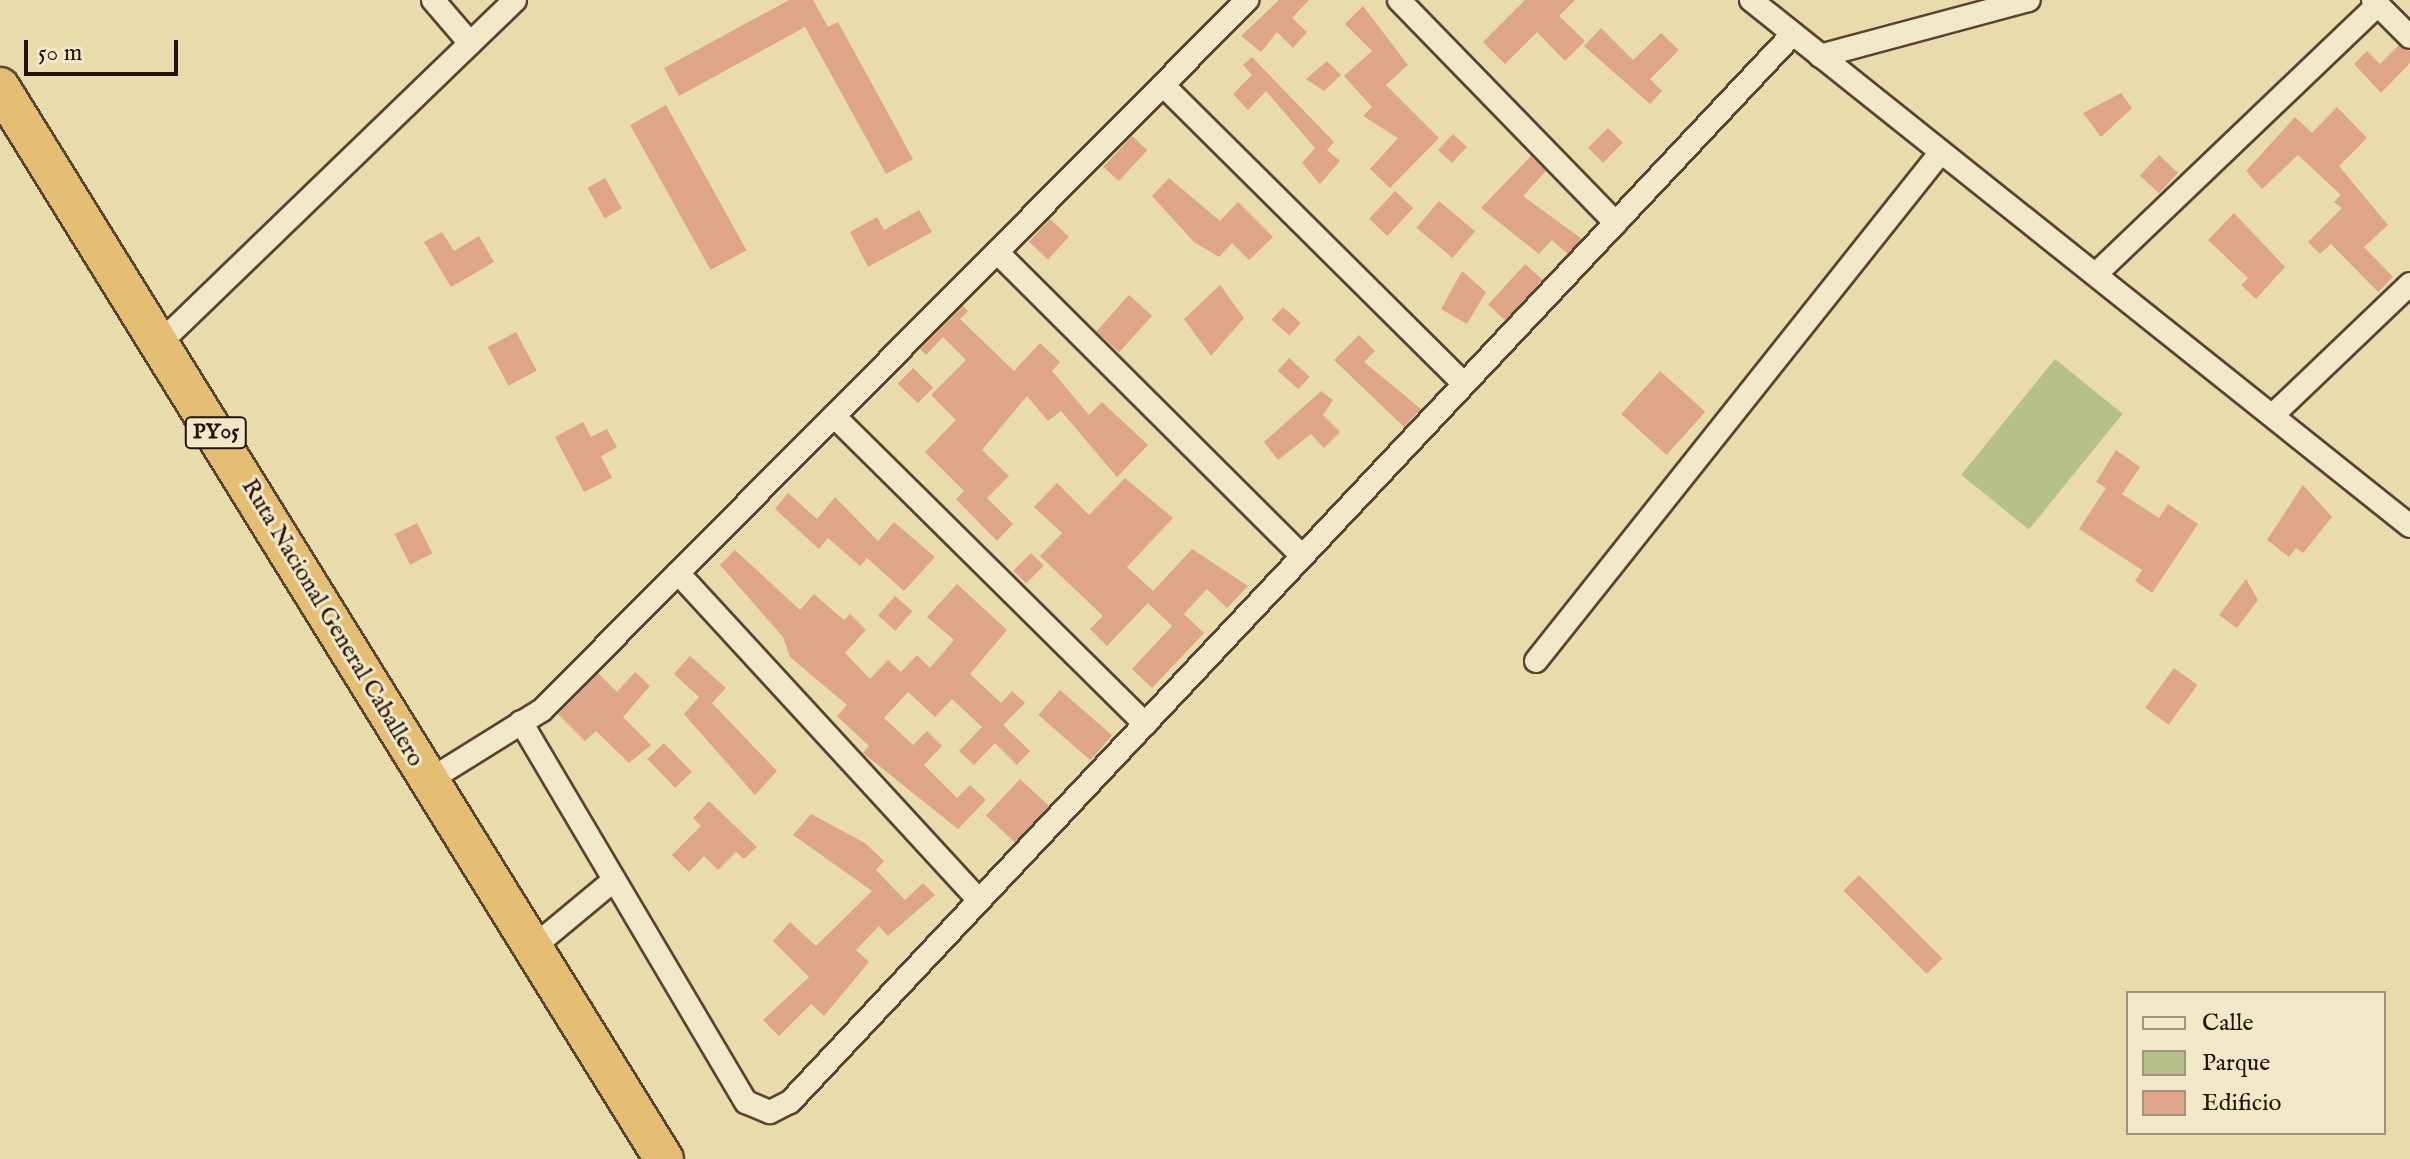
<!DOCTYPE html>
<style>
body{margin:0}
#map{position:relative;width:2410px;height:1159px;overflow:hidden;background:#eadbac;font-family:"IM FELL English",serif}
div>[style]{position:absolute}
.green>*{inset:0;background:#b5c08a;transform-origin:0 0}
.building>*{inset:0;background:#dfa589;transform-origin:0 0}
.roads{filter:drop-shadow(2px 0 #584431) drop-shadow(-2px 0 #584431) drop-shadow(0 2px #584431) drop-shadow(0 -2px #584431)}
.street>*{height:22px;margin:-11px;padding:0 11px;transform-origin:11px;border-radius:11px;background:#f1e8c9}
.highway>*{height:38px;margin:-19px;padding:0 19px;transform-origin:19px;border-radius:19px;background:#e5be76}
span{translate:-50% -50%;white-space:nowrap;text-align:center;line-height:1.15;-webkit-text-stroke:6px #f1e8c9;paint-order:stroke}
.shield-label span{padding:2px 6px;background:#f1e8c9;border:2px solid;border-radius:6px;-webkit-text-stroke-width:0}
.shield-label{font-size:22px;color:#281208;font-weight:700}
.street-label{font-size:24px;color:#281208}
.legend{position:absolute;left:2126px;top:991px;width:260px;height:144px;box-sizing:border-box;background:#f1e8c9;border:2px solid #a1927c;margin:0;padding:10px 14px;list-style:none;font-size:24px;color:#281208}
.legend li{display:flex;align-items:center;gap:16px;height:40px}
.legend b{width:40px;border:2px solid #a1927c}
.scale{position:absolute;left:24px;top:40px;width:154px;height:36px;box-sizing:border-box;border:4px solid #281208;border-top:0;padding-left:10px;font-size:24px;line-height:28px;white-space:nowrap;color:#281208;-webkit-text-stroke:6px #f1e8c9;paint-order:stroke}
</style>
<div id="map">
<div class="green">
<i style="left:2055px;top:359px;width:87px;height:149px;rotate:39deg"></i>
</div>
<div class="building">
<i style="clip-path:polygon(789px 0,813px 0,828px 27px,838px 22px,913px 159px,886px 174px,805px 27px,679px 96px,664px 68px)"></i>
<i style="clip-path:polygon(1279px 0,1309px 0,1292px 18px,1307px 32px,1293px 48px,1277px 32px,1261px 52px,1241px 36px)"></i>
<i style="clip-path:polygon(1525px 0,1575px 0,1559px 16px,1585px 41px,1565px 61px,1537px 32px,1505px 64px,1483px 42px)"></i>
<i style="clip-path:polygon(1363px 6px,1408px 65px,1386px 85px,1439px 138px,1390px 188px,1370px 169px,1398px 138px,1363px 116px,1372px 107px,1344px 76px,1372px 51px,1345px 24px)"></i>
<i style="clip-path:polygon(1601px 28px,1633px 60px,1661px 33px,1679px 50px,1650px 79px,1662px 91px,1650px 104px,1584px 46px)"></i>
<i style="clip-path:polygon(2399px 45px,2410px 51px,2410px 63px,2381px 93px,2354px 64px,2367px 51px,2380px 64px)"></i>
<i style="clip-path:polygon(1252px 57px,1334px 142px,1327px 150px,1340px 161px,1320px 184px,1302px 163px,1315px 148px,1266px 91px,1248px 110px,1233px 94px,1252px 75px,1243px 65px)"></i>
<i style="clip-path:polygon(1327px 61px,1341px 75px,1324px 91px,1306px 79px)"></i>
<i style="clip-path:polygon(2121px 93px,2132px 108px,2101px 137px,2083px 113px)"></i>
<i style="left:666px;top:105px;width:166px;height:41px;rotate:61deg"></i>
<i style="clip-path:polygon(2337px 107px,2367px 138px,2339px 166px,2388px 225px,2364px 247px,2393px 277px,2378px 292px,2331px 244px,2320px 254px,2308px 242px,2342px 208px,2334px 202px,2341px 195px,2298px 155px,2262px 189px,2246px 171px,2295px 117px,2312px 133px)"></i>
<i style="left:1608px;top:128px;width:21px;height:28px;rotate:45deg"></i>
<i style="left:1453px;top:134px;width:19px;height:22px;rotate:43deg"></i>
<i style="left:1132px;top:136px;width:21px;height:42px;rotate:43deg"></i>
<i style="left:2159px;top:155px;width:26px;height:28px;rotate:43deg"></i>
<i style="clip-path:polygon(1531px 156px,1546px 171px,1523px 196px,1582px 239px,1568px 254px,1552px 240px,1539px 254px,1481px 208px)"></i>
<i style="left:605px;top:178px;width:35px;height:20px;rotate:61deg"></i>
<i style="clip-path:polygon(1169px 178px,1220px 221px,1238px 202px,1273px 237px,1249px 260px,1232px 243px,1219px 257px,1194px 242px,1152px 196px)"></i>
<i style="left:1395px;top:191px;width:25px;height:38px;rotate:43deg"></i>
<i style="left:1439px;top:201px;width:47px;height:35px;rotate:40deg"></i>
<i style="clip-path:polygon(919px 210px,932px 232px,868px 267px,850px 232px,877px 217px,884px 230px)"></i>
<i style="clip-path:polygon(2234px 213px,2285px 267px,2256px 299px,2241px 285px,2248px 278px,2208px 240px)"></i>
<i style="left:1050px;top:219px;width:26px;height:31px;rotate:43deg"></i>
<i style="clip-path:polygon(442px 232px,454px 251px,479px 236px,494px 262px,451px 287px,424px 242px)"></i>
<i style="left:1525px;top:264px;width:24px;height:55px;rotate:42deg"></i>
<i style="clip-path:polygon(1462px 271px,1486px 292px,1467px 324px,1441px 309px)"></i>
<i style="clip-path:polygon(1220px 285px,1244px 318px,1211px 356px,1184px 319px)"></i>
<i style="left:1129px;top:295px;width:31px;height:49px;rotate:42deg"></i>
<i style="clip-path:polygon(963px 306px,968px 311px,960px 319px,1014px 371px,1040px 343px,1060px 362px,1052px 371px,1089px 415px,1102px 402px,1148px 445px,1117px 477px,1061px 411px,1048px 421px,1027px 396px,982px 450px,1009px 476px,987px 498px,1013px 524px,997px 541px,956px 499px,964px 491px,925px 452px,956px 420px,931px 395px,966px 360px,943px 337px,926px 355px,920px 349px)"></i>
<i style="left:1283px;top:307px;width:24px;height:17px;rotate:42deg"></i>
<i style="left:516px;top:332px;width:44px;height:32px;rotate:62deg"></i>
<i style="clip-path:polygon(1359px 335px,1375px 351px,1364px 362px,1421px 409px,1404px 427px,1334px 360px)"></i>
<i style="left:1289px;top:358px;width:28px;height:17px;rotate:42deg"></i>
<i style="left:913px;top:368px;width:28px;height:22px;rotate:44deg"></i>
<i style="left:1660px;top:371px;width:61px;height:58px;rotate:42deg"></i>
<i style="clip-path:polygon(1321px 391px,1333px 400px,1323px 415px,1340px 432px,1324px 448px,1311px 434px,1278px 460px,1264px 442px)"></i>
<i style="clip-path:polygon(583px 422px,591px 437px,607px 429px,617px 447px,601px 456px,612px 478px,584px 492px,555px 437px)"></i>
<i style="clip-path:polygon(2116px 450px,2140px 467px,2122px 494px,2159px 518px,2168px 504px,2198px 524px,2152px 593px,2135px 581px,2142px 570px,2079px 529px,2106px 488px,2096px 482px)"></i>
<i style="clip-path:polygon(1125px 478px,1173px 518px,1127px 567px,1153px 591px,1192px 549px,1248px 586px,1227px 608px,1207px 589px,1184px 614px,1204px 633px,1152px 688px,1132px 669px,1172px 626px,1148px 603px,1107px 646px,1090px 629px,1103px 616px,1040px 556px,1062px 533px,1034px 507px,1057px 483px,1089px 515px)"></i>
<i style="clip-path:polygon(2303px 485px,2332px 517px,2303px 553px,2296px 548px,2289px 557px,2267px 540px)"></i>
<i style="clip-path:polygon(788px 493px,817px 519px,835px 497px,878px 541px,894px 522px,935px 557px,904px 591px,867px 558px,860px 566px,828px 538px,819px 549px,775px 509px)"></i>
<i style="left:417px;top:523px;width:34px;height:25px;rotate:63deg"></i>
<i style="clip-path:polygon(735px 550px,800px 610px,814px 594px,844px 620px,850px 614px,866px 630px,845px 653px,870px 679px,888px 660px,901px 672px,917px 655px,930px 668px,954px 640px,927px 617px,957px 584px,1007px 630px,970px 674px,1001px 703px,1012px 691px,1025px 703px,1003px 725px,1030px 751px,1017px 765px,995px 743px,974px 765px,959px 751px,982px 727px,952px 699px,935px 717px,908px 692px,884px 718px,913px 745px,927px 731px,942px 746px,924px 765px,957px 798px,970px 785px,986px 800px,958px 829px,863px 753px,869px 746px,837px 716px,847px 705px,790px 657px,783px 637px,720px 565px)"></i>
<i style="left:1031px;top:553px;width:18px;height:25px;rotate:45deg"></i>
<i style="clip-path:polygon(2246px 579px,2258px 600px,2237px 628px,2219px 615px)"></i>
<i style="left:895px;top:596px;width:23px;height:26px;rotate:41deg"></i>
<i style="clip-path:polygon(690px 656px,726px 688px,712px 703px,777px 771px,755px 795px,684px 714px,699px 697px,674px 674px)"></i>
<i style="left:2174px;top:668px;width:29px;height:49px;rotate:36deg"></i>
<i style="clip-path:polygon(635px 672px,650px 686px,623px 717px,651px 745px,629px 763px,596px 731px,585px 741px,558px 714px,598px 673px,617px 692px)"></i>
<i style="left:1060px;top:690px;width:69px;height:33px;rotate:41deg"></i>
<i style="left:664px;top:743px;width:40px;height:23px;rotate:46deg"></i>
<i style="left:1020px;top:779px;width:40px;height:50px;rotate:43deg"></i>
<i style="clip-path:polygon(709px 801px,757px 847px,744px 859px,736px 852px,718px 870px,704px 856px,689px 872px,672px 855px,701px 826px,693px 818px)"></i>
<i style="clip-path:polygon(811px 814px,865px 843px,884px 861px,876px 870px,905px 900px,923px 883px,935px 895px,888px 936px,879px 926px,856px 950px,869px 962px,824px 1016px,811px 1004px,779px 1036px,763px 1020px,809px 977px,773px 941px,790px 922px,816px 946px,872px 891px,793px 835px)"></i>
<i style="left:1859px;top:875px;width:118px;height:22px;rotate:45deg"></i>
</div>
<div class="roads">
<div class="street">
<i style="left:433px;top:0;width:57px;rotate:49.3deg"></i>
<i style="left:1399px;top:0;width:311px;rotate:45.8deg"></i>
<i style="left:1751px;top:0;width:843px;rotate:38.6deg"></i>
<i style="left:2373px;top:0;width:52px;rotate:45deg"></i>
<i style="left:1820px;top:56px;width:216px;rotate:-15deg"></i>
<i style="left:1163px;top:85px;width:424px;rotate:44.8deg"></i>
<i style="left:997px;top:252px;width:431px;rotate:44.9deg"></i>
<i style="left:2097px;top:273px;width:388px;rotate:-43.7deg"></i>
<i style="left:161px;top:342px;width:492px;rotate:-44deg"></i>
<i style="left:2274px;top:414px;width:188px;rotate:-43.7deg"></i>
<i style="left:834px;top:416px;width:438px;rotate:44.7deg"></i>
<i style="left:678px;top:573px;width:444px;rotate:47.4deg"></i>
<i style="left:1536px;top:661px;width:650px;rotate:-51.49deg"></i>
<i style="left:521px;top:722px;width:442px;rotate:59.4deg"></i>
<i style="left:746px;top:1102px;width:26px;rotate:23deg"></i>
<i style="left:770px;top:1112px;width:22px;rotate:-27deg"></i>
<i style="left:790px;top:1102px;width:1465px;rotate:-46.8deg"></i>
<i style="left:428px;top:781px;width:134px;rotate:-31.9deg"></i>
<i style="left:542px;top:710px;width:1001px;rotate:-45.2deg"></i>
<i style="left:531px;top:949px;width:108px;rotate:-39.7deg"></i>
</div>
<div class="highway">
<i style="left:0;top:87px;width:1261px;rotate:58.23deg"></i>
</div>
</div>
<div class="shield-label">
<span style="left:216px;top:433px">PY05</span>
</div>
<div class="street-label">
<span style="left:332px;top:623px;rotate:59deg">Ruta Nacional General Caballero</span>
</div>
<ul class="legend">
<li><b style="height:10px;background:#f1e8c9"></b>Calle</li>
<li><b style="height:22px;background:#b5c08a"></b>Parque</li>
<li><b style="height:22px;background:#dfa589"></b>Edificio</li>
</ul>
<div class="scale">50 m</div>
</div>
